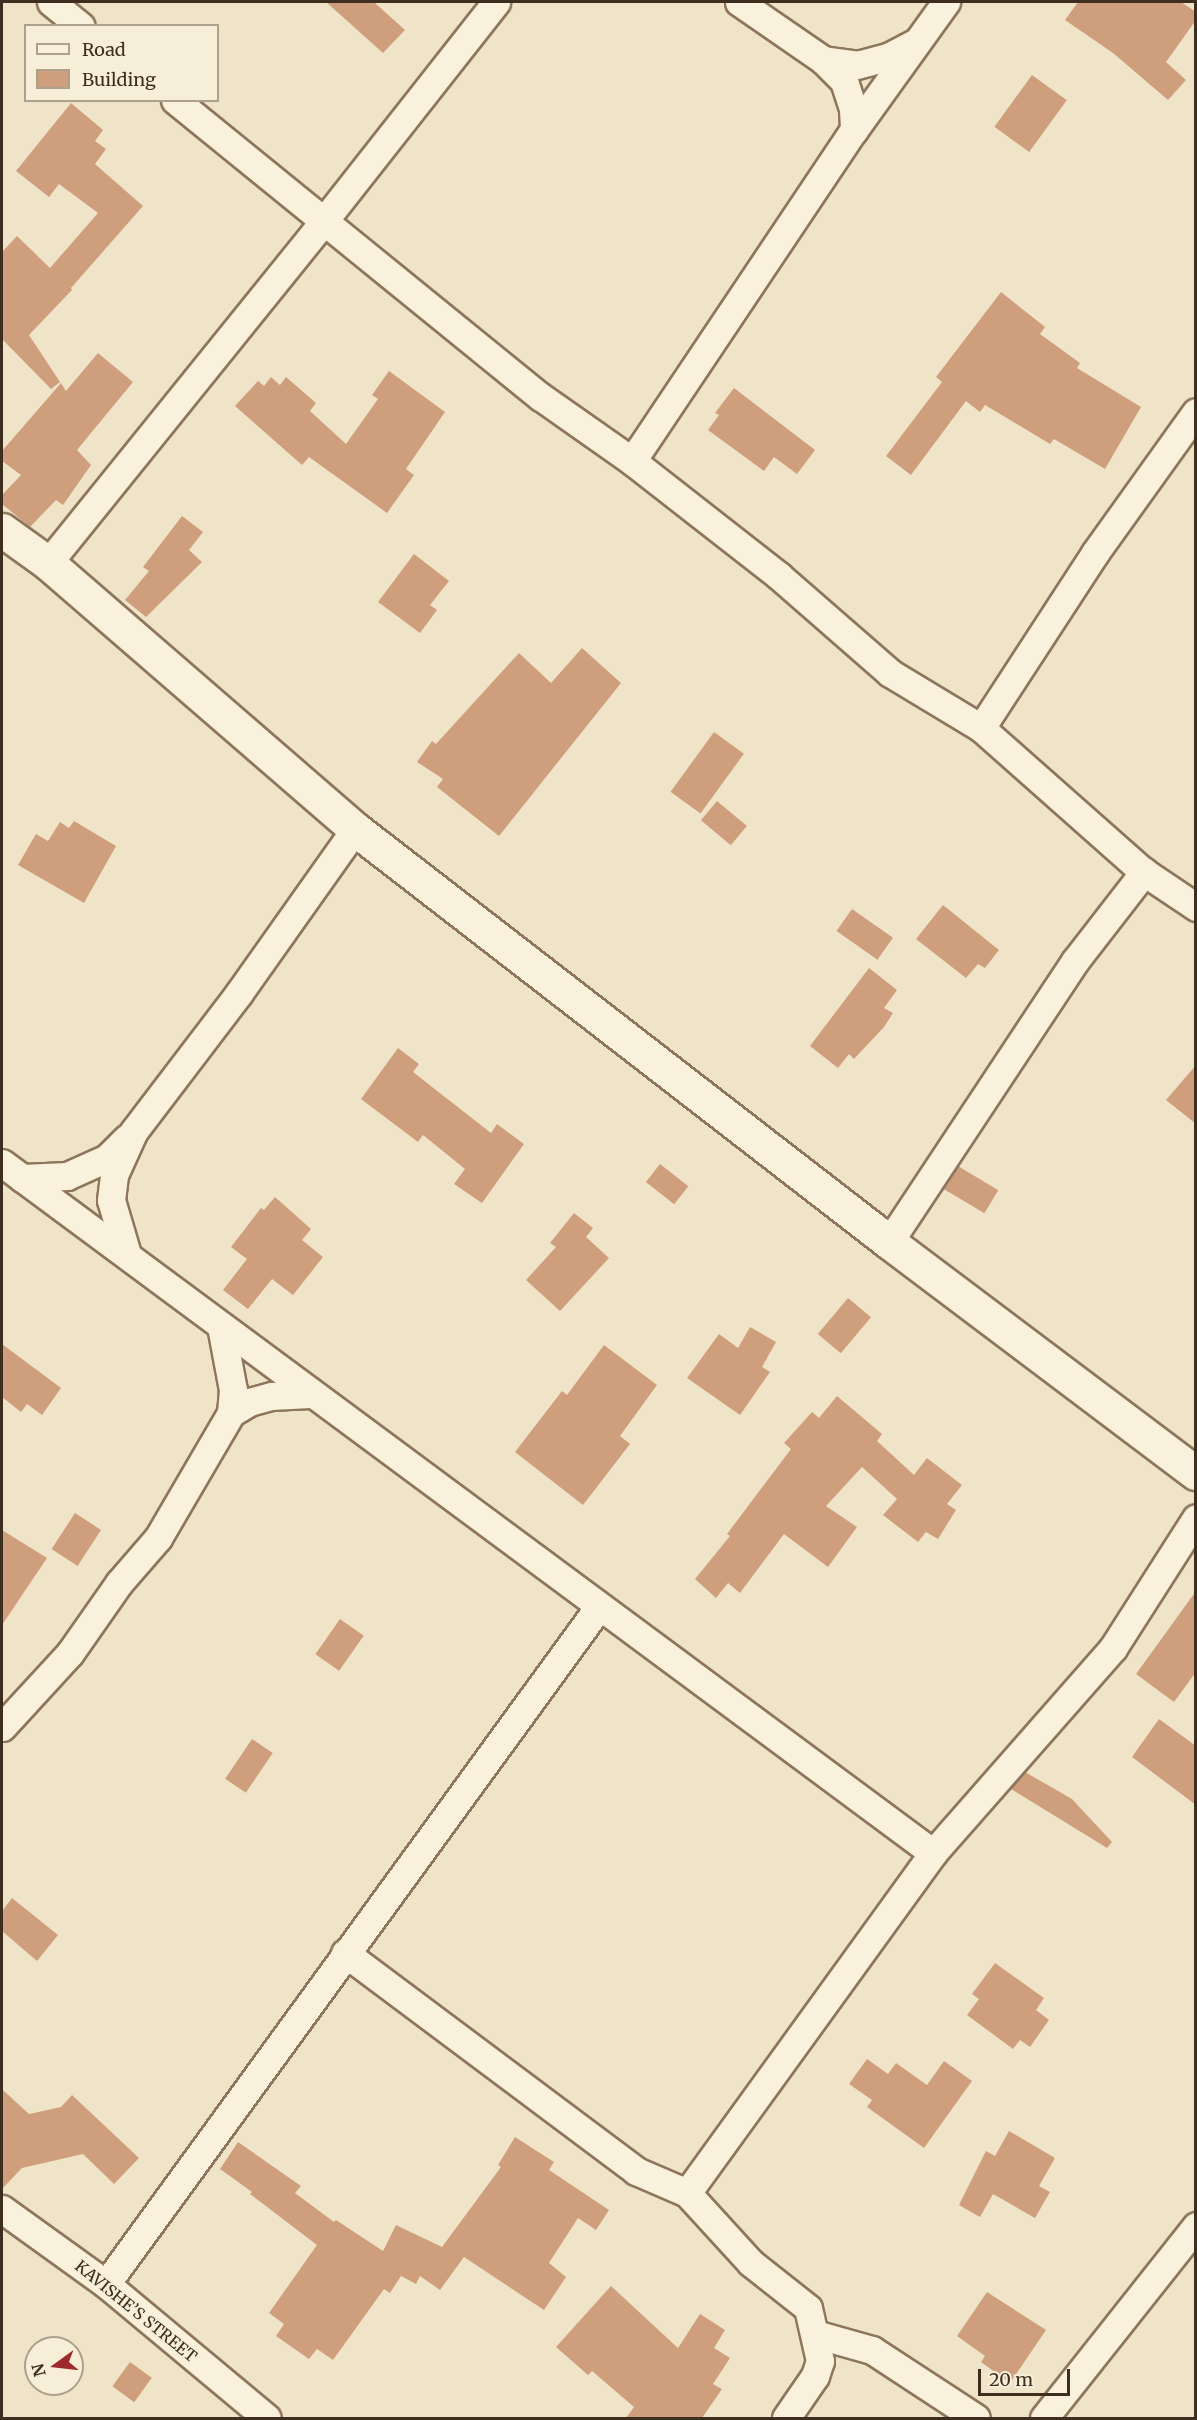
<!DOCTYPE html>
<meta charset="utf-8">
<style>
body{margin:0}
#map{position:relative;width:1197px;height:2420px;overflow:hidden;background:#f0e4c8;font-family:Merriweather,serif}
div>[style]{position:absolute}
.building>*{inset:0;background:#cf9f7d;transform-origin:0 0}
.roads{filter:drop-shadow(2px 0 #8d765c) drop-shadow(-2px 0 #8d765c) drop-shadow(0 2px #8d765c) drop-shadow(0 -2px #8d765c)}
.minor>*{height:27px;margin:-13.5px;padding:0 13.5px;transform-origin:13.5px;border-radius:13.5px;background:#faf1dc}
.tertiary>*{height:33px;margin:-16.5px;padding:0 16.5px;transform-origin:16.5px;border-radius:16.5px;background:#faf1dc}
span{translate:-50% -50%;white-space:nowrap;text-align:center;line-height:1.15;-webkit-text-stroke:4.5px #f7eed8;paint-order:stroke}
.street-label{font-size:16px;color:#3d2e20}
.frame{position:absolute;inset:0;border:3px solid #3d2e20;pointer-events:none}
.legend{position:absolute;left:24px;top:24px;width:195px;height:78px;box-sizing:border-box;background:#f7eed8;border:2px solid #ada18e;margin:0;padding:8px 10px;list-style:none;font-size:18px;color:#3d2e20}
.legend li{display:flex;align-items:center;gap:12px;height:30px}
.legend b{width:30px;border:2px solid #ada18e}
.north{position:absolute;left:24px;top:2336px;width:60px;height:60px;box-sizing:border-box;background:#f7eed8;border:2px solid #ada18e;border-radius:50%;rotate:255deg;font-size:16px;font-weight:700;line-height:24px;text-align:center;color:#3d2e20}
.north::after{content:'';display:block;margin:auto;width:21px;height:27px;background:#9e2a2b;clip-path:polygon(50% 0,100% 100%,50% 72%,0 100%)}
.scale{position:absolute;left:978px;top:2369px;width:92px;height:27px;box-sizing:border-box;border:3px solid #3d2e20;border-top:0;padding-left:8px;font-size:18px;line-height:21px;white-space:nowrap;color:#3d2e20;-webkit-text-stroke:4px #f7eed8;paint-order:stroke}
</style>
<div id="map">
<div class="building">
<i style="clip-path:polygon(326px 2px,374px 2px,405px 30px,383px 53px)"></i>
<i style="clip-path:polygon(1078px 2px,1181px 2px,1196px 12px,1196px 20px,1166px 62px,1186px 80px,1168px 100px,1113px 53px,1065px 20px)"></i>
<i style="left:1032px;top:75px;width:43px;height:64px;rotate:36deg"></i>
<i style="clip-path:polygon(71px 103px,103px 130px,95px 141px,106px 149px,95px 164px,143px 206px,71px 288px,72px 290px,29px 335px,60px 382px,51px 389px,2px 339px,2px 252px,17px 236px,50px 268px,98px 213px,59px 184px,49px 197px,16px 171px)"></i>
<i style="clip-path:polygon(1001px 292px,1045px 327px,1040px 334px,1080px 363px,1077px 368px,1141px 407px,1105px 469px,1054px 439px,1050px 444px,985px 405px,980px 412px,966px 401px,911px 475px,886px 456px,942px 382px,936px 377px)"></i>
<i style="clip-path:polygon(98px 353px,133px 382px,77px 450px,91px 465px,63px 505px,56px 500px,30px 527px,2px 504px,2px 495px,21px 475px,2px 461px,2px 451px,61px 383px,66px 391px)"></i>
<i style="clip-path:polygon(389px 371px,445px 412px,406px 469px,414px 475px,387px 513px,309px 457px,302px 465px,235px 406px,258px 381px,264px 386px,271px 377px,280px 385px,286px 377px,316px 403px,310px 411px,346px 444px,378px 399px,372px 395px)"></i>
<i style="clip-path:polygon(734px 388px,815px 450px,797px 474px,774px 457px,764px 471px,708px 430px,719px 415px,715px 413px)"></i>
<i style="clip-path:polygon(182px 516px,203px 532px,189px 550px,202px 562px,146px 617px,125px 600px,149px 571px,143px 567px)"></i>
<i style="clip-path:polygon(414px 554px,449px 581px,430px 605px,437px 610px,420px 633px,378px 602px)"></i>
<i style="clip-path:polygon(582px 648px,621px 683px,499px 836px,437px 787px,443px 779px,417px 762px,432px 741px,436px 744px,519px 653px,551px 683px)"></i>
<i style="left:714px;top:732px;width:37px;height:74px;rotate:36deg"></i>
<i style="left:717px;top:801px;width:39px;height:25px;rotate:40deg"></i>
<i style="clip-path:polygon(74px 821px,116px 846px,84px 903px,18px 865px,36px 834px,48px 841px,60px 822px,69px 828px)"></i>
<i style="clip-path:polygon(943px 905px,999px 950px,985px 968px,978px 964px,966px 978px,916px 939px)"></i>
<i style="left:852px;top:909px;width:50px;height:27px;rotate:35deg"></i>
<i style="clip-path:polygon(869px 968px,897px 990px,884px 1008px,893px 1013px,884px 1027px,854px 1059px,849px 1054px,838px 1068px,810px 1046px)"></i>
<i style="clip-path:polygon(398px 1048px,419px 1064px,413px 1072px,491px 1133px,497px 1124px,524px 1144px,482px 1203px,454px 1184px,465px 1169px,423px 1135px,418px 1142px,361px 1099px)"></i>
<i style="clip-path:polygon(1196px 1065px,1196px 1124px,1166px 1100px)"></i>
<i style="left:660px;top:1164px;width:36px;height:23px;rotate:38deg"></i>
<i style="left:958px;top:1166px;width:47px;height:27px;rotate:31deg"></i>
<i style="clip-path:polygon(275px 1197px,311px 1229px,302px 1240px,323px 1257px,293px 1295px,272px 1279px,248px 1309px,223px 1290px,247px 1259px,231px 1247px,261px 1208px,264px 1210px)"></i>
<i style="clip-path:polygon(574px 1213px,593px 1228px,586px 1237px,609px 1258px,560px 1311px,526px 1280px,556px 1247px,550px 1243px)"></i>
<i style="left:848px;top:1298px;width:30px;height:47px;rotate:40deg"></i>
<i style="clip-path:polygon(750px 1327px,776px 1342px,762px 1367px,770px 1372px,740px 1415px,687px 1378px,719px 1334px,738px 1348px)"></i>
<i style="clip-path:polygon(2px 1344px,61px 1388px,42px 1415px,27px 1404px,21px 1412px,2px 1397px)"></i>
<i style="clip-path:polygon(604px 1345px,657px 1385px,620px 1436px,630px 1444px,583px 1505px,515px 1452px,562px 1391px,567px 1395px)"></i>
<i style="clip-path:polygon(837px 1396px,882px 1434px,877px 1441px,914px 1475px,927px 1458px,962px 1485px,947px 1504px,956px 1510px,938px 1539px,926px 1532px,918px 1542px,883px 1515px,897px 1499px,862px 1467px,826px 1506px,857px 1527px,828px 1567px,784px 1534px,740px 1593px,728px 1583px,716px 1598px,695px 1579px,730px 1536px,727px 1534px,791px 1449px,784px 1443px,812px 1412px,819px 1418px)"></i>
<i style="left:75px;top:1513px;width:31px;height:43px;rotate:33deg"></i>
<i style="clip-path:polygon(2px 1530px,47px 1558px,2px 1625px)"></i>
<i style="clip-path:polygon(1196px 1591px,1196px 1672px,1174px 1702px,1136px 1674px)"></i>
<i style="left:340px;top:1619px;width:29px;height:43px;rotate:35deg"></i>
<i style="clip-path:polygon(1159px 1719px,1196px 1746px,1196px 1805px,1132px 1757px)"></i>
<i style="left:252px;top:1739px;width:25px;height:48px;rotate:34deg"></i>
<i style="clip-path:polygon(1025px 1772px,1072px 1799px,1112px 1842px,1107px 1848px,1011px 1789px)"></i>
<i style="clip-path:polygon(12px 1898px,58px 1935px,37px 1961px,2px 1931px,2px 1911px)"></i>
<i style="clip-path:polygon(995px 1963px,1044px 1998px,1036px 2010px,1049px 2020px,1030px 2047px,1020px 2040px,1013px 2049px,967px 2015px,979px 1999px,972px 1994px)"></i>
<i style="clip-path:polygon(867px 2059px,888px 2074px,896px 2063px,927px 2085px,944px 2061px,972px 2081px,924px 2148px,867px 2107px,872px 2100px,849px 2084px)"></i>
<i style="clip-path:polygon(2px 2089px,29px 2114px,61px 2107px,72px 2095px,139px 2158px,114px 2184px,83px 2154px,22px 2168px,2px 2189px)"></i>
<i style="clip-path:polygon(1009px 2131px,1055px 2158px,1039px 2186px,1050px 2192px,1035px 2218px,993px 2194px,980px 2217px,959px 2205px,986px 2151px,995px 2156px)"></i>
<i style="clip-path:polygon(515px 2137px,554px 2162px,549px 2170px,609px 2210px,596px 2230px,578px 2218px,549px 2263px,566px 2277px,544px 2310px,464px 2257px,440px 2290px,420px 2276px,416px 2284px,401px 2276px,390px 2293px,384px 2289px,333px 2360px,317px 2349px,309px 2359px,276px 2336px,284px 2324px,269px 2313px,317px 2245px,250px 2194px,252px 2192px,220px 2169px,238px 2142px,301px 2186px,295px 2193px,334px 2222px,336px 2220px,383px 2251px,396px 2225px,442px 2247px,501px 2167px,498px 2165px)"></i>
<i style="clip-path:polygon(611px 2286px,678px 2348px,700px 2314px,725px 2330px,714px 2348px,730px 2358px,713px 2384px,722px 2389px,702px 2418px,626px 2418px,634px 2407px,592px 2371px,588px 2375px,556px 2347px)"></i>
<i style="clip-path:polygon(987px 2292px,1046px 2330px,1010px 2383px,981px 2362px,985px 2356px,957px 2336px)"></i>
<i style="left:130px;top:2362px;width:27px;height:30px;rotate:36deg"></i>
</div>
<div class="roads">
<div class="minor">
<i style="left:51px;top:2px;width:38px;rotate:39deg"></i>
<i style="left:739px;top:2px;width:102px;rotate:34.6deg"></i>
<i style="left:823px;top:60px;width:30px;rotate:45deg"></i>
<i style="left:844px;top:81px;width:29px;rotate:72deg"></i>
<i style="left:853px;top:109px;width:21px;rotate:87deg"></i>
<i style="left:823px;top:60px;width:34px;rotate:8deg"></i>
<i style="left:857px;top:65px;width:34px;rotate:-15deg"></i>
<i style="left:890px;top:56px;width:27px;rotate:-28deg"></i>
<i style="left:175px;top:100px;width:471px;rotate:39.1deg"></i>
<i style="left:541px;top:397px;width:111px;rotate:35.1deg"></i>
<i style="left:632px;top:461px;width:187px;rotate:38deg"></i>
<i style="left:779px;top:576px;width:147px;rotate:41.1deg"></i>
<i style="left:890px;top:673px;width:106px;rotate:31.1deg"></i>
<i style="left:981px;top:728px;width:217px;rotate:41.5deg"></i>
<i style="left:1144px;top:872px;width:63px;rotate:33.9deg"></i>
<i style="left:632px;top:461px;width:399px;rotate:-56.2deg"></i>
<i style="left:854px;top:130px;width:158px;rotate:-54.3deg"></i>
<i style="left:48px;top:563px;width:438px;rotate:-51.1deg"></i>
<i style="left:323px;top:222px;width:280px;rotate:-51.8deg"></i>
<i style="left:981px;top:728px;width:209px;rotate:-56.9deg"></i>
<i style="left:1095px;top:553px;width:173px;rotate:-54.4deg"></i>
<i style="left:2px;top:1163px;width:1159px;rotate:36.54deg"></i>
<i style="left:22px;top:1178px;width:45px;rotate:-2.5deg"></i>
<i style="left:67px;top:1176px;width:44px;rotate:-24.2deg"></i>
<i style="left:107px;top:1158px;width:28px;rotate:-45deg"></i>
<i style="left:889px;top:1242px;width:337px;rotate:-56.5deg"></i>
<i style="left:1075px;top:961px;width:113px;rotate:-52.2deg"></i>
<i style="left:127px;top:1254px;width:56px;rotate:-106.5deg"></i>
<i style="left:111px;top:1200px;width:25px;rotate:-83deg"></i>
<i style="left:114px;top:1175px;width:48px;rotate:-65.6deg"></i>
<i style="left:134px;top:1131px;width:173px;rotate:-52.7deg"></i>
<i style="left:239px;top:993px;width:201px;rotate:-54.7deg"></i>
<i style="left:221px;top:1326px;width:65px;rotate:79.4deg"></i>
<i style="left:233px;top:1390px;width:23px;rotate:95deg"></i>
<i style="left:2px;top:1727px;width:100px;rotate:-47.4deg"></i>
<i style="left:70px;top:1653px;width:85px;rotate:-55deg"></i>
<i style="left:119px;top:1583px;width:60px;rotate:-49.1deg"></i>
<i style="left:158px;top:1538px;width:145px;rotate:-59.7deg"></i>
<i style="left:231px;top:1413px;width:21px;rotate:-31deg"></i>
<i style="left:249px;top:1402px;width:23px;rotate:-15deg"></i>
<i style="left:271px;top:1396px;width:39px;rotate:-3deg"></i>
<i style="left:345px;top:1953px;width:364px;rotate:36.8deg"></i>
<i style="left:636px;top:2171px;width:56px;rotate:23.3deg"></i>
<i style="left:2px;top:2209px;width:128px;rotate:35.8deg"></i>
<i style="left:106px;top:2284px;width:209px;rotate:39.8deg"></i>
<i style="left:106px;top:2284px;width:836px;rotate:-53.95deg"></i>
<i style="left:815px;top:2334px;width:59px;rotate:15.7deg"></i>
<i style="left:872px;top:2350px;width:124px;rotate:33.2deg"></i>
<i style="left:786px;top:2418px;width:51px;rotate:-55.4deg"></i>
<i style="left:815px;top:2376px;width:16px;rotate:-72deg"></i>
<i style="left:820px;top:2361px;width:54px;rotate:-102.8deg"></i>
<i style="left:808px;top:2308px;width:73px;rotate:-141.7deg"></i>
<i style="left:751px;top:2263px;width:95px;rotate:-132.4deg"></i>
<i style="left:687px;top:2193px;width:420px;rotate:-54.1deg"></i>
<i style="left:933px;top:1853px;width:273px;rotate:-48.7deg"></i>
<i style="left:1113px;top:1648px;width:154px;rotate:-57.4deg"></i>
<i style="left:1044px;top:2418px;width:245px;rotate:-51.6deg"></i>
</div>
<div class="tertiary">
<i style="left:2px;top:530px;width:57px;rotate:35.7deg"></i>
<i style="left:48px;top:563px;width:406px;rotate:40.9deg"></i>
<i style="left:355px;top:829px;width:675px;rotate:37.72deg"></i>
<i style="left:889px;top:1242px;width:384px;rotate:37deg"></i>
</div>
</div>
<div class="street-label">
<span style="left:136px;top:2311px;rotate:39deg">KAVISHE’S STREET</span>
</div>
<div class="frame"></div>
<ul class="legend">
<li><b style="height:8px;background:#faf1dc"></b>Road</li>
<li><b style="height:16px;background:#cf9f7d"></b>Building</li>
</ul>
<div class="north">N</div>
<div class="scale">20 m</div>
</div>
